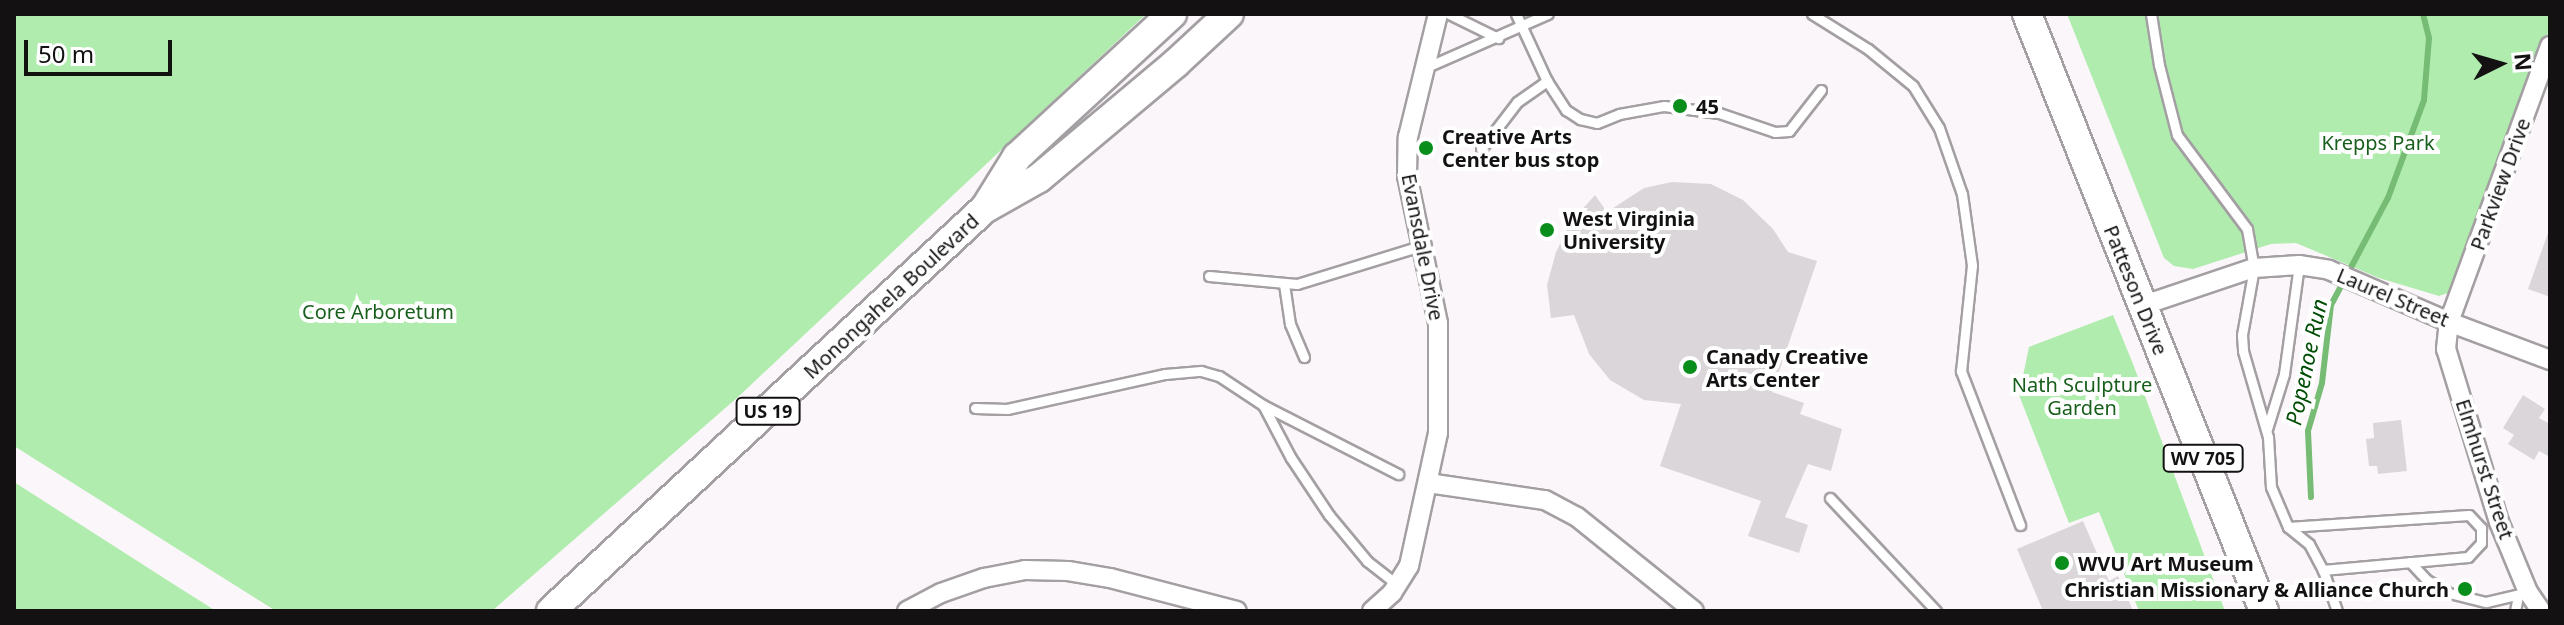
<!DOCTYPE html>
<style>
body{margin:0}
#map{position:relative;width:2564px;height:625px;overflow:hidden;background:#fbf6fa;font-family:"Noto Sans",sans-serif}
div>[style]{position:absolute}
.green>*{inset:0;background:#b0ecae}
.stream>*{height:6px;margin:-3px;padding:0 3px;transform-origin:3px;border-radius:3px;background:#76bc75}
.building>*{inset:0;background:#dad6d9}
.roads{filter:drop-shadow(2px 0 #a39fa2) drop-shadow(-2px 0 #a39fa2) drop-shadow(0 2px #a39fa2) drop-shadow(0 -2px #a39fa2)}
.service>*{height:9px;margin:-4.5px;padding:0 4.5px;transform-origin:4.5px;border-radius:4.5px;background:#fff}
.minor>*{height:18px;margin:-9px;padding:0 9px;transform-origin:9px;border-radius:9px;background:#fff}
.primary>*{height:28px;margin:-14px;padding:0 14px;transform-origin:14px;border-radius:14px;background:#fff}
.dots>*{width:22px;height:22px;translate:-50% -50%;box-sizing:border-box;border:4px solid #fff;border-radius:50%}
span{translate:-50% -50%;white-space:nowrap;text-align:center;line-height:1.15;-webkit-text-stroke:8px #fff;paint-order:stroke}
.shield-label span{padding:2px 6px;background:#fff;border:2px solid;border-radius:6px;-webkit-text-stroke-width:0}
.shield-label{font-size:18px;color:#131112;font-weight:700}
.poi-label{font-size:20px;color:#131112;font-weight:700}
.left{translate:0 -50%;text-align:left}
.right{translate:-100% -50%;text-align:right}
.park-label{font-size:20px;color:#185f1c}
.street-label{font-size:20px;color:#131112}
.water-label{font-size:22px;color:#004e06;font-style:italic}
.frame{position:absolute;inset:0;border:16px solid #131112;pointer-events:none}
.north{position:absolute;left:2460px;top:24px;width:80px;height:80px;-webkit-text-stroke:6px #fff;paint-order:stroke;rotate:85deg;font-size:22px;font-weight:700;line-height:32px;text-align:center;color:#131112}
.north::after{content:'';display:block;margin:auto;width:28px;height:36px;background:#131112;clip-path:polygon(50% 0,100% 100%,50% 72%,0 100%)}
.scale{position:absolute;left:24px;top:40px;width:148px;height:36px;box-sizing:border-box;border:4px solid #131112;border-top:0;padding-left:10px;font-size:24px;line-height:28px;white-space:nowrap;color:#131112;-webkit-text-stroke:6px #fff;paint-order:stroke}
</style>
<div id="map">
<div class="green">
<i style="clip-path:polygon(14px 14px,1146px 14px,738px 397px,492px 611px,276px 611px,14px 446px)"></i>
<i style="clip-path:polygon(2067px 14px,2550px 14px,2550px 46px,2462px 288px,2439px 296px,2379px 278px,2296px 243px,2271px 244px,2193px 269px,2174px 266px,2164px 258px)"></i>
<i style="clip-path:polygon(2113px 315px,2133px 364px,2225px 611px,2139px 611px,2099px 512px,2069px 523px,2019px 395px,2029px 347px)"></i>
<i style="clip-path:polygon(14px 482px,178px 587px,216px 611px,14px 611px)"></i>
</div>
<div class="stream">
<i style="left:2311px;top:497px;width:66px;rotate:-92.6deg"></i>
<i style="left:2308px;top:431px;width:50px;rotate:-73.7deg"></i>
<i style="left:2322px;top:383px;width:79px;rotate:-83.4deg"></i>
<i style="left:2331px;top:305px;width:121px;rotate:-62deg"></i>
<i style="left:2388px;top:198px;width:104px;rotate:-69.8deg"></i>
<i style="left:2424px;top:100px;width:62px;rotate:-85.4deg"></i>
<i style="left:2429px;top:38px;width:25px;rotate:-104deg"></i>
</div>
<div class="building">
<i style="clip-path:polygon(1672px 182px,1711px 184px,1743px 200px,1773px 229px,1788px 252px,1817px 261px,1772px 392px,1804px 403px,1800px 414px,1842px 429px,1831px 471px,1808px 464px,1785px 517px,1808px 525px,1799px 553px,1748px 536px,1761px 501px,1660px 466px,1681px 404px,1644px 400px,1610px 380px,1589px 354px,1574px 315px,1551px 318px,1547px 285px,1556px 252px,1571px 222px,1595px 195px,1607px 212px,1644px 188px)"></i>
<i style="clip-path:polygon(2548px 233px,2550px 233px,2550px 297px,2528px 289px)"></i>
<i style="clip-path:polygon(2523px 395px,2545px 409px,2539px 418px,2550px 424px,2550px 457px,2539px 451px,2534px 460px,2508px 444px,2514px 435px,2503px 428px)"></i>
<i style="clip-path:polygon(2401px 420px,2407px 471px,2378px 474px,2377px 466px,2369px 466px,2366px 439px,2374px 438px,2373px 423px)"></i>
<i style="clip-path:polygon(2083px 521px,2109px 581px,2118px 576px,2133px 611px,2043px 611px,2017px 549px)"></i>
</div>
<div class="roads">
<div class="service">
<i style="left:1449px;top:14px;width:55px;rotate:26.1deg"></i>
<i style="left:1516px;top:14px;width:74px;rotate:65.2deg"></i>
<i style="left:1547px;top:81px;width:35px;rotate:57deg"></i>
<i style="left:1566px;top:110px;width:17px;rotate:33deg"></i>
<i style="left:1580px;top:119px;width:17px;rotate:13deg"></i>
<i style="left:1597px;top:123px;width:24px;rotate:-22deg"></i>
<i style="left:1619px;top:114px;width:46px;rotate:-10.1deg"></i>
<i style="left:1664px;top:106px;width:55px;rotate:7.3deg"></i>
<i style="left:1719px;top:113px;width:59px;rotate:18.7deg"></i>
<i style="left:1775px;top:132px;width:14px;rotate:-4deg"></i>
<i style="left:1789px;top:131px;width:52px;rotate:-52deg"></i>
<i style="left:1812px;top:14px;width:66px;rotate:32deg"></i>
<i style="left:1868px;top:49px;width:58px;rotate:39.4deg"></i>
<i style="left:1913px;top:86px;width:49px;rotate:58.2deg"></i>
<i style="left:1939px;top:128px;width:70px;rotate:70.8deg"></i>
<i style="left:1962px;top:194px;width:72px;rotate:82deg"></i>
<i style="left:1972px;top:265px;width:107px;rotate:95.9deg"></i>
<i style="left:1961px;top:371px;width:165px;rotate:69deg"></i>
<i style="left:2151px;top:14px;width:52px;rotate:81.1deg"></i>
<i style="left:2159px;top:65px;width:72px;rotate:75.6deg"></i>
<i style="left:2177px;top:135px;width:117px;rotate:53.3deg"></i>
<i style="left:2247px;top:229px;width:40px;rotate:80deg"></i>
<i style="left:2254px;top:268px;width:68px;rotate:100.2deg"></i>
<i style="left:2242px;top:335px;width:16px;rotate:86deg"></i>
<i style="left:2243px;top:351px;width:90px;rotate:73.8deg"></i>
<i style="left:2268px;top:437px;width:50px;rotate:86.6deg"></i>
<i style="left:2271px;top:487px;width:43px;rotate:67deg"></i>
<i style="left:2288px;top:527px;width:27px;rotate:39deg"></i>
<i style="left:2309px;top:544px;width:30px;rotate:62deg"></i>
<i style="left:2323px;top:570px;width:43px;rotate:71.1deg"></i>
<i style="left:1427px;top:67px;width:132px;rotate:-23.7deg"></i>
<i style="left:1481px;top:149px;width:59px;rotate:-52.5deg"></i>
<i style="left:1517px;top:102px;width:37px;rotate:-35deg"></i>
<i style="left:1209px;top:276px;width:88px;rotate:5.2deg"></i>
<i style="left:1297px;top:284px;width:133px;rotate:-17.1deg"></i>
<i style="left:1284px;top:284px;width:40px;rotate:81.5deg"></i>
<i style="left:1290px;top:324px;width:36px;rotate:67deg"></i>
<i style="left:1263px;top:405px;width:152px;rotate:27.1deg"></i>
<i style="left:975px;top:408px;width:32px;rotate:2deg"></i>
<i style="left:1007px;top:409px;width:162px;rotate:-12.5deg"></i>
<i style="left:1165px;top:374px;width:36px;rotate:-5deg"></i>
<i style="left:1201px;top:371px;width:19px;rotate:16deg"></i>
<i style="left:1219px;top:376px;width:53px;rotate:33.4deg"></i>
<i style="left:1263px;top:405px;width:60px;rotate:62.2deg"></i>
<i style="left:1291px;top:458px;width:69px;rotate:56.3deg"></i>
<i style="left:1329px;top:515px;width:60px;rotate:50.4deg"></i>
<i style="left:1367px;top:561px;width:39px;rotate:38deg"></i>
<i style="left:2267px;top:429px;width:58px;rotate:-72.8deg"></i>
<i style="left:2284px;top:374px;width:110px;rotate:-82.2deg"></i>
<i style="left:1830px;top:498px;width:155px;rotate:46.8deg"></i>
<i style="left:2288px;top:527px;width:181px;rotate:-3.8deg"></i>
<i style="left:2469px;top:515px;width:18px;rotate:47deg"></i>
<i style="left:2481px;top:528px;width:15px;rotate:90deg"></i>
<i style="left:2481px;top:543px;width:19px;rotate:133deg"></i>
<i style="left:2468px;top:557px;width:146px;rotate:174.9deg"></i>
<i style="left:2410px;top:562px;width:25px;rotate:47deg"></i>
<i style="left:2427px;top:580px;width:26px;rotate:31deg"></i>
<i style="left:2449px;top:593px;width:38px;rotate:14deg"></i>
<i style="left:2486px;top:602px;width:43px;rotate:-13.4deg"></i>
<i style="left:2515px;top:611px;width:16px;rotate:-79deg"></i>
</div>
<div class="minor">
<i style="left:2141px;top:306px;width:119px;rotate:-18.6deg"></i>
<i style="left:2254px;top:268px;width:45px;rotate:-3.8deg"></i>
<i style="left:2299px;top:265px;width:30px;rotate:9deg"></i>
<i style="left:2329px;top:270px;width:131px;rotate:23.4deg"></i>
<i style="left:2449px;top:322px;width:108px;rotate:20.6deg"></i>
<i style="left:1428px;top:483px;width:118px;rotate:8.3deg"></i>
<i style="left:1545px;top:500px;width:36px;rotate:28deg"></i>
<i style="left:1577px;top:517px;width:150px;rotate:38.8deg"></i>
<i style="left:907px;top:611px;width:38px;rotate:-28deg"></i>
<i style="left:941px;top:593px;width:46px;rotate:-19.2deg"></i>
<i style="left:984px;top:578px;width:42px;rotate:-11deg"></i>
<i style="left:1025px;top:570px;width:43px;rotate:1.3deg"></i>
<i style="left:1068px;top:571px;width:43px;rotate:9.5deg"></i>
<i style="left:1110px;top:578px;width:131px;rotate:14.6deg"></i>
<i style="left:1372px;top:611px;width:27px;rotate:-42deg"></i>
<i style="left:1392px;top:593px;width:32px;rotate:-58deg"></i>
<i style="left:1409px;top:566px;width:136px;rotate:-77.7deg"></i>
<i style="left:1438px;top:433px;width:110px;rotate:-90deg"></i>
<i style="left:1438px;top:323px;width:150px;rotate:-101.9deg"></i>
<i style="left:1407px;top:176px;width:39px;rotate:-89deg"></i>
<i style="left:1408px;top:137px;width:127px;rotate:-76.3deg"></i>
<i style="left:2541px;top:611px;width:23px;rotate:-124deg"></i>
<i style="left:2528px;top:592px;width:76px;rotate:-112.5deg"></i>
<i style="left:2499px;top:522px;width:181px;rotate:-107deg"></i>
<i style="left:2446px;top:349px;width:27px;rotate:-84deg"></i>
<i style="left:2449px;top:322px;width:294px;rotate:-69.9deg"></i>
</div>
<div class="primary">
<i style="left:2027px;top:14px;width:642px;rotate:68.35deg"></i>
<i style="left:987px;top:205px;width:57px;rotate:-58deg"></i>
<i style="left:1017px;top:157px;width:211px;rotate:-42.7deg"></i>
<i style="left:551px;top:611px;width:591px;rotate:-42.87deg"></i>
<i style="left:984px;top:209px;width:63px;rotate:-29.4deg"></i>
<i style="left:1039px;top:178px;width:179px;rotate:-40deg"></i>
<i style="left:1176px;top:63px;width:72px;rotate:-42.8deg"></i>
</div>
</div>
<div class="dots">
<i style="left:1680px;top:106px;background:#098e1c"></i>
<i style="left:1426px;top:148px;background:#098e1c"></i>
<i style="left:1547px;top:230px;background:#098e1c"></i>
<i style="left:1690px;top:367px;background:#098e1c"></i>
<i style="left:2062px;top:563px;background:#098e1c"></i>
<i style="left:2465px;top:589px;background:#098e1c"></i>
</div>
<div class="shield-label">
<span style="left:768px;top:411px">US 19</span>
<span style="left:2203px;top:458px">WV 705</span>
</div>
<div class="poi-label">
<span class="left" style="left:1696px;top:106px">45</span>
<span class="left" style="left:1442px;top:148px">Creative Arts<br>Center bus stop</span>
<span class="left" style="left:1563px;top:230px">West Virginia<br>University</span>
<span class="left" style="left:1706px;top:368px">Canady Creative<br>Arts Center</span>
<span class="left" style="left:2078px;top:563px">WVU Art Museum</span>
<span class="right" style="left:2449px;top:589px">Christian Missionary &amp; Alliance Church</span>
</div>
<div class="park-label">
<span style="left:2378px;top:142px">Krepps Park</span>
<span style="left:378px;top:311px">Core Arboretum</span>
<span style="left:2082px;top:396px">Nath Sculpture<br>Garden</span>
</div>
<div class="street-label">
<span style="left:2500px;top:184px;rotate:-70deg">Parkview Drive</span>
<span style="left:1423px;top:247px;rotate:79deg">Evansdale Drive</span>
<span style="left:2136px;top:290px;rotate:68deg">Patteson Drive</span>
<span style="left:891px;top:296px;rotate:-43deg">Monongahela Boulevard</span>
<span style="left:2393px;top:297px;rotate:23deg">Laurel Street</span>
<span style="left:2485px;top:469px;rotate:72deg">Elmhurst Street</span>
</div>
<div class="water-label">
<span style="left:2306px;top:362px;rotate:-78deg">Popenoe Run</span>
</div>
<div class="frame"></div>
<div class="north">N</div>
<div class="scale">50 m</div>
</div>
